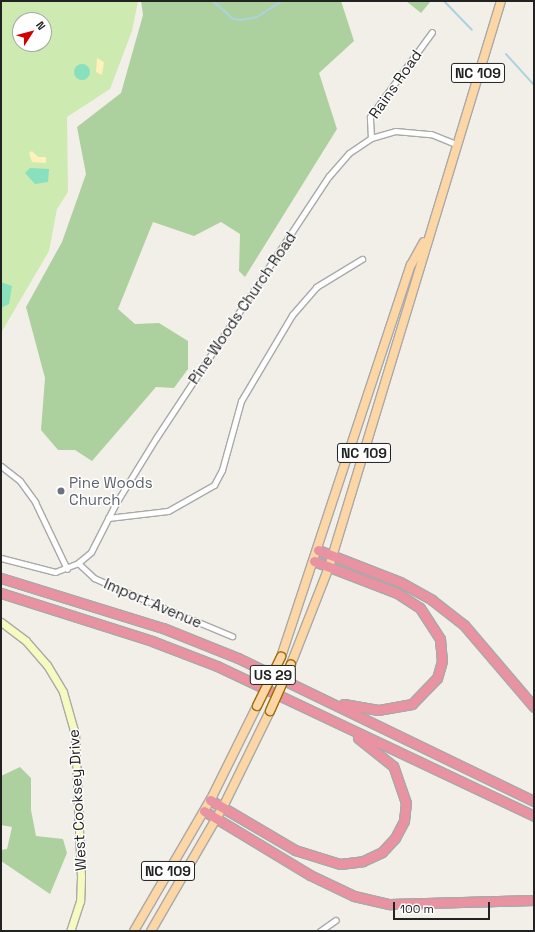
<!DOCTYPE html>
<style>
body{margin:0}
#map{position:relative;width:535px;height:932px;overflow:hidden;background:#f2efe9;font-family:"Space Grotesk",sans-serif}
div>[style]{position:absolute}
.grass>*{inset:0;background:#cdebb0}
.forest>*{inset:0;background:#add19e}
.sand>*{inset:0;background:#fff1ba}
.pitch>*{inset:0;background:#88e0be}
.round{border-radius:50%}
.stream>*{height:2px;margin:-1px;padding:0 1px;transform-origin:1px;border-radius:1px;background:#aad3df}
.roads{filter:drop-shadow(1px 0 #a9a9a9) drop-shadow(-1px 0 #a9a9a9) drop-shadow(0 1px #a9a9a9) drop-shadow(0 -1px #a9a9a9)}
.street>*{height:5px;margin:-2.5px;padding:0 2.5px;transform-origin:2.5px;border-radius:2.5px;background:#fff}
.secondary>*{height:7px;margin:-3.5px;padding:0 3.5px;transform-origin:3.5px;border-radius:3.5px;background:#f7fabf}
.primary>*{height:8px;margin:-4px;padding:0 4px;transform-origin:4px;border-radius:4px;background:#fcd6a4}
.highway>*{height:9px;margin:-4.5px;padding:0 4.5px;transform-origin:4.5px;border-radius:4.5px;background:#e892a2}
.bridges{filter:drop-shadow(1px 0 #a06b00) drop-shadow(-1px 0 #a06b00) drop-shadow(0 1px #a06b00) drop-shadow(0 -1px #a06b00)}
.primary-bridge>*{height:8px;margin:-4px;padding:0 4px;transform-origin:4px;border-radius:4px;background:#fcd6a4}
.dots>*{width:11px;height:11px;translate:-50% -50%;box-sizing:border-box;border:2px solid #fff;border-radius:50%}
span{translate:-50% -50%;white-space:nowrap;text-align:center;line-height:1.15;-webkit-text-stroke:3px #fff;paint-order:stroke}
.shield-label span{padding:1px 3px;background:#fff;border:1px solid;border-radius:3px;-webkit-text-stroke-width:0}
.shield-label{font-size:14px;color:#222;font-weight:700}
.street-label{font-size:15px;color:#222}
.worship-label{font-size:15px;color:#5b616d}
.left{translate:0 -50%;text-align:left}
.frame{position:absolute;inset:0;border:2px solid #222;pointer-events:none}
.north{position:absolute;left:12px;top:12px;width:40px;height:40px;box-sizing:border-box;background:#fff;border:1px solid #a7a7a7;border-radius:50%;rotate:54deg;font-size:11px;font-weight:700;line-height:16px;text-align:center;color:#222}
.north::after{content:'';display:block;margin:auto;width:14px;height:18px;background:#d40000;clip-path:polygon(50% 0,100% 100%,50% 72%,0 100%)}
.scale{position:absolute;left:393px;top:902px;width:97px;height:18px;box-sizing:border-box;border:2px solid #222;border-top:0;padding-left:5px;font-size:12px;line-height:14px;white-space:nowrap;color:#222;-webkit-text-stroke:3px #fff;paint-order:stroke}
</style>
<div id="map">
<div class="grass">
<i style="clip-path:polygon(evenodd,1px 1px,138px 1px,132px 31px,110px 89px,67px 117px,68px 192px,57px 209px,49px 251px,1px 333px,1px 1px,20px 20px,44px 20px,44px 44px,20px 44px,20px 20px)"></i>
</div>
<div class="forest">
<i style="clip-path:polygon(141px 1px,341px 1px,354px 41px,319px 73px,337px 129px,245px 277px,239px 271px,240px 234px,221px 222px,194px 236px,153px 222px,118px 309px,135px 324px,159px 323px,188px 341px,188px 369px,174px 388px,156px 387px,92px 461px,75px 450px,58px 450px,41px 430px,45px 378px,26px 307px,62px 242px,86px 174px,77px 127px,121px 93px,143px 15px)"></i>
<i style="clip-path:polygon(406px 1px,431px 1px,421px 13px)"></i>
<i style="clip-path:polygon(20px 767px,31px 778px,31px 810px,36px 836px,63px 839px,67px 853px,50px 894px,1px 861px,1px 850px,7px 849px,12px 827px,1px 825px,1px 776px)"></i>
</div>
<div class="sand">
<i style="clip-path:polygon(97px 58px,104px 62px,102px 75px,96px 72px)"></i>
<i style="clip-path:polygon(32px 151px,38px 157px,46px 157px,46px 163px,32px 162px,29px 153px)"></i>
</div>
<div class="pitch">
<i class="round" style="left:74px;top:64px;width:16px;height:16px"></i>
<i style="clip-path:polygon(30px 168px,49px 169px,48px 182px,35px 184px,25px 173px)"></i>
<i style="clip-path:polygon(1px 282px,12px 286px,9px 304px,1px 308px)"></i>
</div>
<div class="stream">
<i style="left:213px;top:1px;width:27px;rotate:42deg"></i>
<i style="left:233px;top:19px;width:9px;rotate:6deg"></i>
<i style="left:242px;top:20px;width:15px;rotate:-11deg"></i>
<i style="left:257px;top:17px;width:30px;rotate:-33deg"></i>
<i style="left:444px;top:1px;width:40px;rotate:46deg"></i>
<i style="left:506px;top:54px;width:42px;rotate:47.9deg"></i>
</div>
<div class="roads">
<div class="street">
<i style="left:371px;top:138px;width:21px;rotate:-93deg"></i>
<i style="left:370px;top:117px;width:105px;rotate:-53.9deg"></i>
<i style="left:1px;top:466px;width:24px;rotate:38deg"></i>
<i style="left:20px;top:481px;width:26px;rotate:54deg"></i>
<i style="left:35px;top:502px;width:74px;rotate:64.5deg"></i>
<i style="left:108px;top:518px;width:60px;rotate:-6.7deg"></i>
<i style="left:168px;top:511px;width:53px;rotate:-29.5deg"></i>
<i style="left:214px;top:485px;width:17px;rotate:-62deg"></i>
<i style="left:222px;top:470px;width:72px;rotate:-74.6deg"></i>
<i style="left:241px;top:401px;width:100px;rotate:-59.3deg"></i>
<i style="left:292px;top:315px;width:37px;rotate:-49deg"></i>
<i style="left:316px;top:287px;width:54px;rotate:-31.3deg"></i>
<i style="left:1px;top:558px;width:56px;rotate:14.5deg"></i>
<i style="left:55px;top:572px;width:25px;rotate:-21deg"></i>
<i style="left:78px;top:563px;width:17px;rotate:-40deg"></i>
<i style="left:91px;top:552px;width:55px;rotate:-63deg"></i>
<i style="left:116px;top:503px;width:76px;rotate:-58.4deg"></i>
<i style="left:156px;top:438px;width:314px;rotate:-56.6deg"></i>
<i style="left:329px;top:176px;width:30px;rotate:-49deg"></i>
<i style="left:349px;top:153px;width:27px;rotate:-34deg"></i>
<i style="left:371px;top:138px;width:25px;rotate:-16deg"></i>
<i style="left:395px;top:131px;width:36px;rotate:5deg"></i>
<i style="left:431px;top:134px;width:27px;rotate:22deg"></i>
<i style="left:78px;top:563px;width:22px;rotate:43deg"></i>
<i style="left:94px;top:578px;width:22px;rotate:24deg"></i>
<i style="left:114px;top:587px;width:128px;rotate:22.6deg"></i>
<i style="left:320px;top:931px;width:19px;rotate:-35deg"></i>
</div>
<div class="secondary">
<i style="left:1px;top:622px;width:31px;rotate:37deg"></i>
<i style="left:26px;top:641px;width:32px;rotate:49deg"></i>
<i style="left:47px;top:665px;width:31px;rotate:59deg"></i>
<i style="left:63px;top:692px;width:44px;rotate:74.1deg"></i>
<i style="left:75px;top:734px;width:143px;rotate:87.6deg"></i>
<i style="left:81px;top:877px;width:24px;rotate:92deg"></i>
<i style="left:80px;top:901px;width:32px;rotate:108deg"></i>
</div>
<div class="primary">
<i style="left:281px;top:657px;width:413px;rotate:-71.7deg"></i>
<i style="left:411px;top:265px;width:26px;rotate:-61deg"></i>
<i style="left:291px;top:664px;width:104px;rotate:-68.6deg"></i>
<i style="left:329px;top:567px;width:592px;rotate:-73.1deg"></i>
<i style="left:134px;top:931px;width:157px;rotate:-59.8deg"></i>
<i style="left:213px;top:795px;width:99px;rotate:-63.7deg"></i>
<i style="left:151px;top:931px;width:143px;rotate:-59.9deg"></i>
<i style="left:223px;top:807px;width:107px;rotate:-63.9deg"></i>
</div>
<div class="highway">
<i style="left:318px;top:550px;width:88px;rotate:21.3deg"></i>
<i style="left:400px;top:582px;width:37px;rotate:29deg"></i>
<i style="left:432px;top:600px;width:41px;rotate:38deg"></i>
<i style="left:464px;top:625px;width:108px;rotate:49.5deg"></i>
<i style="left:314px;top:561px;width:89px;rotate:21.1deg"></i>
<i style="left:397px;top:593px;width:27px;rotate:33deg"></i>
<i style="left:420px;top:608px;width:37px;rotate:57deg"></i>
<i style="left:440px;top:639px;width:22px;rotate:85deg"></i>
<i style="left:442px;top:661px;width:18px;rotate:106deg"></i>
<i style="left:437px;top:678px;width:36px;rotate:134deg"></i>
<i style="left:412px;top:704px;width:35px;rotate:170deg"></i>
<i style="left:378px;top:710px;width:35px;rotate:-170deg"></i>
<i style="left:1px;top:578px;width:170px;rotate:17.2deg"></i>
<i style="left:163px;top:628px;width:81px;rotate:21.8deg"></i>
<i style="left:238px;top:658px;width:329px;rotate:25.8deg"></i>
<i style="left:1px;top:593px;width:158px;rotate:17.6deg"></i>
<i style="left:152px;top:641px;width:70px;rotate:21deg"></i>
<i style="left:217px;top:666px;width:351px;rotate:25.3deg"></i>
<i style="left:210px;top:800px;width:99px;rotate:30.5deg"></i>
<i style="left:295px;top:850px;width:47px;rotate:17.3deg"></i>
<i style="left:340px;top:864px;width:23px;rotate:-7deg"></i>
<i style="left:363px;top:861px;width:21px;rotate:-25deg"></i>
<i style="left:382px;top:852px;width:19px;rotate:-47deg"></i>
<i style="left:395px;top:838px;width:19px;rotate:-62deg"></i>
<i style="left:404px;top:821px;width:18px;rotate:-84deg"></i>
<i style="left:406px;top:803px;width:39px;rotate:-109deg"></i>
<i style="left:393px;top:766px;width:45px;rotate:-141.3deg"></i>
<i style="left:204px;top:811px;width:124px;rotate:31.1deg"></i>
<i style="left:310px;top:875px;width:49px;rotate:25.5deg"></i>
<i style="left:354px;top:896px;width:37px;rotate:13deg"></i>
<i style="left:390px;top:904px;width:144px;rotate:-1.6deg"></i>
</div>
</div>
<div class="bridges">
<div class="primary-bridge">
<i style="left:257px;top:706px;width:55px;rotate:-63.9deg"></i>
<i style="left:270px;top:711px;width:51px;rotate:-65.9deg"></i>
</div>
</div>
<div class="dots">
<i style="left:61px;top:491px;background:#6b7280"></i>
</div>
<div class="shield-label">
<span style="left:478px;top:73px">NC 109</span>
<span style="left:364px;top:453px">NC 109</span>
<span style="left:273px;top:675px">US 29</span>
<span style="left:168px;top:871px">NC 109</span>
</div>
<div class="street-label">
<span style="left:395px;top:84px;rotate:-55deg">Rains Road</span>
<span style="left:242px;top:308px;rotate:-56deg">Pine Woods Church Road</span>
<span style="left:153px;top:603px;rotate:23deg">Import Avenue</span>
<span style="left:77px;top:800px;rotate:-93deg">West Cooksey Drive</span>
</div>
<div class="worship-label">
<span class="left" style="left:69px;top:491px">Pine Woods<br>Church</span>
</div>
<div class="frame"></div>
<div class="north">N</div>
<div class="scale">100 m</div>
</div>
